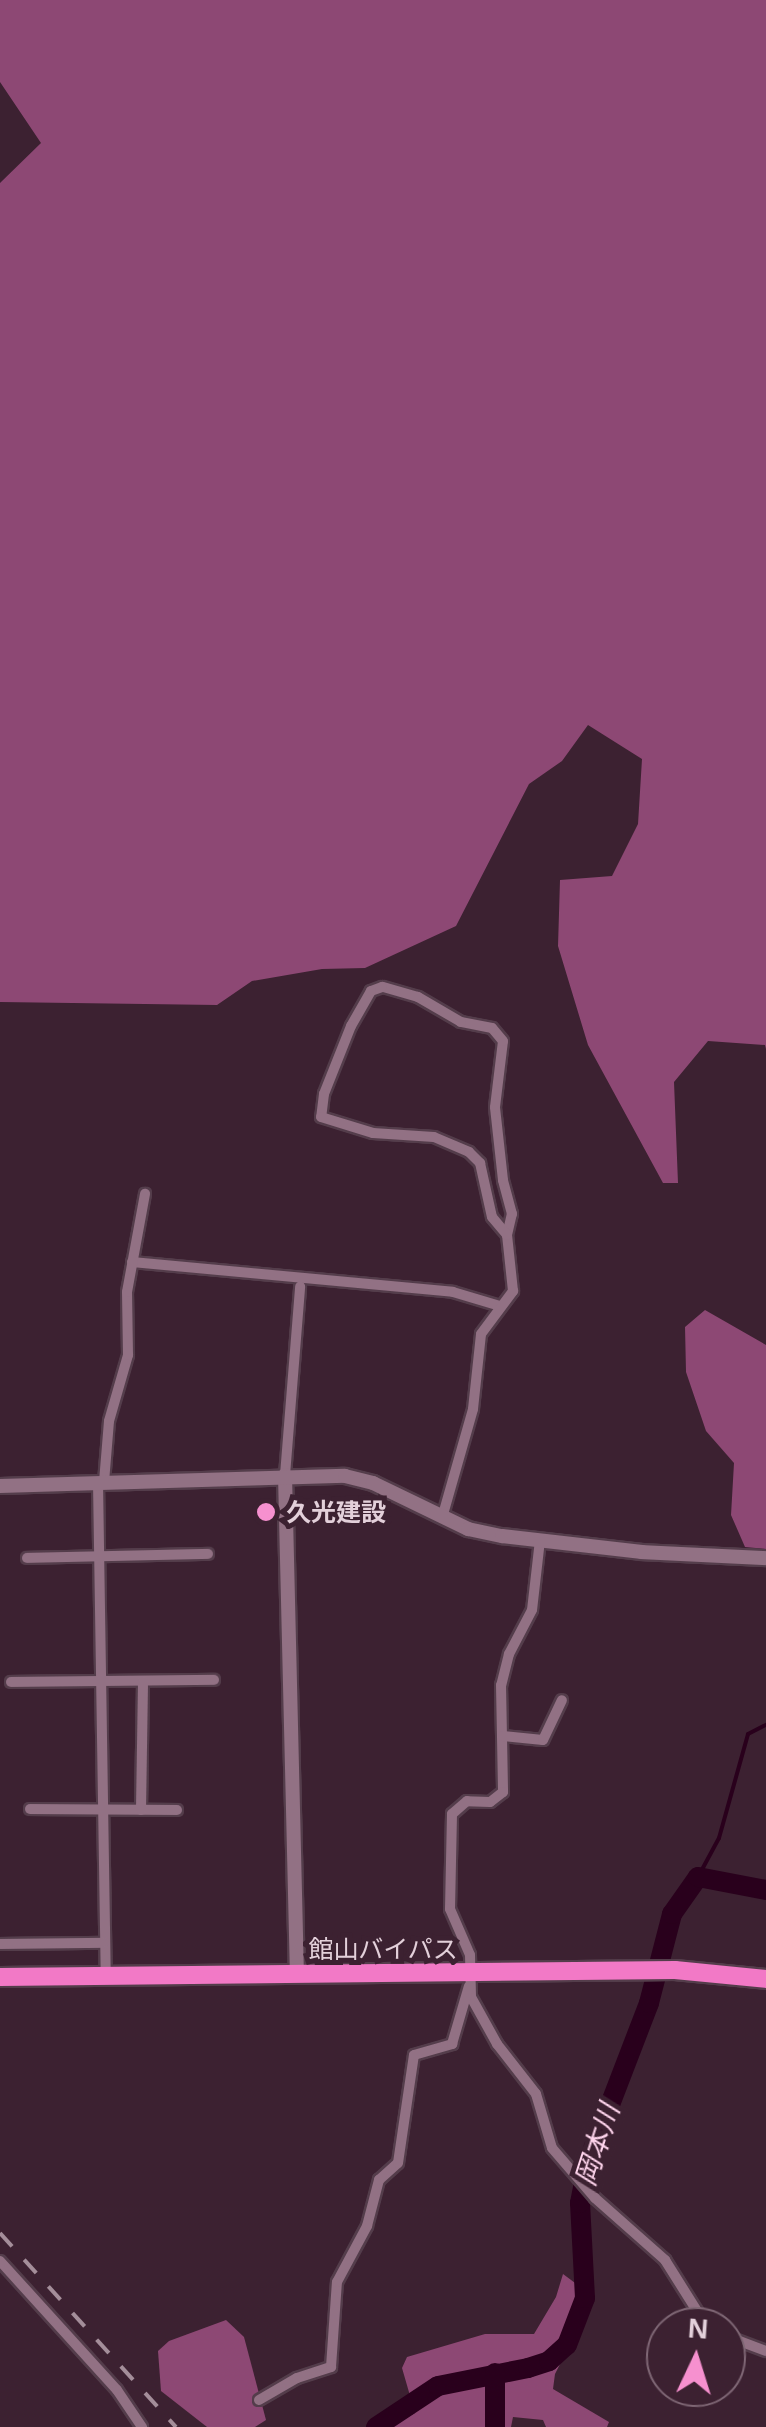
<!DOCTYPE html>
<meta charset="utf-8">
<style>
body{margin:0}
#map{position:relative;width:766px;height:2427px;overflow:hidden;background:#3c2131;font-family:Arial,"Noto Sans JP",sans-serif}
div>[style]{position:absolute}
.forest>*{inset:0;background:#8d4874}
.stream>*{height:4px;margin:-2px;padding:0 2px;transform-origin:2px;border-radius:2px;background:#29001c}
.river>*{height:20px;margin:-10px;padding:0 10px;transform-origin:10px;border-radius:10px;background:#29001c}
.roads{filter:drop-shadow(2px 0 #543d4b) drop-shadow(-2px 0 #543d4b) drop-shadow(0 2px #543d4b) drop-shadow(0 -2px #543d4b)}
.street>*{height:10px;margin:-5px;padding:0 5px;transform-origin:5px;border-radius:5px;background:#927184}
.secondary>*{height:14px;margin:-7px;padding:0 7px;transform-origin:7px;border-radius:7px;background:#927184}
.highway>*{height:18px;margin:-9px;padding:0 9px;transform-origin:9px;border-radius:9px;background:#f279c6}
.rail>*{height:4px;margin-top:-2px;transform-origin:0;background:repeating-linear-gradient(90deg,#a48e9a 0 18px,transparent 0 36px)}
.dots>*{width:28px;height:28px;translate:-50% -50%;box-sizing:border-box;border:5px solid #3c2131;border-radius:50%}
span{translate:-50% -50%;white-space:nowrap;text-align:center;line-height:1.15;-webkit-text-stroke:10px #3c2131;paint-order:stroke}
.poi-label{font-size:25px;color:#e3d0da;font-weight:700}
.left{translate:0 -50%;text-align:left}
.street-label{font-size:25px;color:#e3d0da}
.water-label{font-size:28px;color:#fed4ec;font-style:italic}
.north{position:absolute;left:646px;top:2307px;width:100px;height:100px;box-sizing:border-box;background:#3c2131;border:2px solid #7f6775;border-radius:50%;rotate:4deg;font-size:28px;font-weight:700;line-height:40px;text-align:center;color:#e3d0da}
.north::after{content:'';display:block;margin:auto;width:35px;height:45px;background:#f690cf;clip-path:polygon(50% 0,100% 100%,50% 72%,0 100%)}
</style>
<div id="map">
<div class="forest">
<i style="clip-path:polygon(0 0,766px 0,766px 1049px,765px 1045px,708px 1041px,674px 1082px,678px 1183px,663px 1183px,588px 1045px,558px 946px,560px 880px,612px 876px,638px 824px,642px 759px,588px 725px,562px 761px,529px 784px,456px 926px,365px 968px,322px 969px,252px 981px,217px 1005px,0 1002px,0 183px,41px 143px,0 82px)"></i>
<i style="clip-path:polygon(705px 1310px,766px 1345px,766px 1549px,745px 1547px,731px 1515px,734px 1463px,706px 1431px,686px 1372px,685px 1327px)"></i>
<i style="clip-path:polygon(563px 2274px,594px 2297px,555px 2374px,553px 2389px,609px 2422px,607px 2427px,546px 2427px,543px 2420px,513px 2417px,511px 2427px,389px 2427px,415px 2413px,402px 2368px,407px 2357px,485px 2334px,534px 2334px,556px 2297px)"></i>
<i style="clip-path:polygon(226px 2320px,244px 2337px,266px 2420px,255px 2427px,207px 2427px,161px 2391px,158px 2351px,169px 2341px)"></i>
</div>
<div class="stream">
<i style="left:698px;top:1877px;width:44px;rotate:-61.7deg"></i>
<i style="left:719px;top:1838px;width:108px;rotate:-74.4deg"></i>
<i style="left:748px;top:1734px;width:20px;rotate:-27deg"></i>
</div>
<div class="river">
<i style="left:376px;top:2427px;width:74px;rotate:-33.5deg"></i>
<i style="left:438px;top:2386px;width:92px;rotate:-11.3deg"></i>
<i style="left:528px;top:2368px;width:22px;rotate:-18deg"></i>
<i style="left:549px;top:2361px;width:24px;rotate:-42deg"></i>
<i style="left:567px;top:2345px;width:50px;rotate:-69deg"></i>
<i style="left:585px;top:2298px;width:95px;rotate:-93deg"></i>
<i style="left:580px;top:2203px;width:42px;rotate:-79deg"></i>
<i style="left:588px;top:2162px;width:170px;rotate:-69deg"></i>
<i style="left:649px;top:2003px;width:92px;rotate:-75.5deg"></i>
<i style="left:672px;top:1914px;width:45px;rotate:-54.9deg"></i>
<i style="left:698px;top:1877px;width:69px;rotate:10.8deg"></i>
<i style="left:495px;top:2427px;width:54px;rotate:-90deg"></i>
</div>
<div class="roads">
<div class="street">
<i style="left:132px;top:1262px;width:322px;rotate:5.3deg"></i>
<i style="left:453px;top:1292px;width:49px;rotate:16.6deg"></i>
<i style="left:285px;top:1475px;width:189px;rotate:-85.4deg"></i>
<i style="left:98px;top:1482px;width:494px;rotate:89.1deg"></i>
<i style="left:104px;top:1482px;width:61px;rotate:-85.3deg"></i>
<i style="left:109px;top:1421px;width:69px;rotate:-73.9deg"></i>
<i style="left:128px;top:1355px;width:63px;rotate:-90.9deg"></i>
<i style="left:127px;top:1292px;width:100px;rotate:-79.6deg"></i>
<i style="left:442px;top:1518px;width:113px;rotate:-74.1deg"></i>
<i style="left:473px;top:1409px;width:75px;rotate:-83.9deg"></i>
<i style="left:481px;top:1334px;width:54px;rotate:-53.3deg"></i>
<i style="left:513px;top:1291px;width:56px;rotate:-96.1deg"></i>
<i style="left:507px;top:1235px;width:22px;rotate:-77deg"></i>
<i style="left:512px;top:1214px;width:35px;rotate:-105deg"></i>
<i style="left:503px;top:1180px;width:73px;rotate:-96.3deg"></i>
<i style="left:495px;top:1107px;width:66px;rotate:-83.1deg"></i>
<i style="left:503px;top:1041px;width:17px;rotate:-130deg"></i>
<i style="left:492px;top:1028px;width:32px;rotate:-169deg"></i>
<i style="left:461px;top:1022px;width:50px;rotate:-149.8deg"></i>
<i style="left:418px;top:997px;width:37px;rotate:-164deg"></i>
<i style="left:382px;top:987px;width:12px;rotate:160deg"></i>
<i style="left:371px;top:991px;width:40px;rotate:119.7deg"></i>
<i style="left:351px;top:1026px;width:73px;rotate:111.7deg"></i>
<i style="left:324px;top:1094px;width:23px;rotate:97deg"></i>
<i style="left:321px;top:1117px;width:54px;rotate:17.1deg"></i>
<i style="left:373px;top:1133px;width:61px;rotate:3.8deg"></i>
<i style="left:434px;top:1137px;width:38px;rotate:23deg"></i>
<i style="left:469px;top:1152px;width:16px;rotate:45deg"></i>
<i style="left:480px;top:1163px;width:55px;rotate:77.5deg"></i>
<i style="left:492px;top:1217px;width:23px;rotate:50deg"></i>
<i style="left:540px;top:1540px;width:70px;rotate:96.5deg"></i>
<i style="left:532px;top:1610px;width:50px;rotate:117.6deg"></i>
<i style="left:509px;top:1654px;width:32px;rotate:104deg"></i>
<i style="left:501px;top:1685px;width:107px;rotate:88.9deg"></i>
<i style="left:503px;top:1792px;width:16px;rotate:142deg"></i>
<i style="left:490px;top:1802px;width:23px;rotate:-178deg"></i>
<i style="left:467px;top:1801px;width:20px;rotate:139deg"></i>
<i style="left:452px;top:1814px;width:95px;rotate:91.2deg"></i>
<i style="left:450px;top:1909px;width:50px;rotate:66.5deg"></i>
<i style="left:470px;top:1955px;width:42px;rotate:88.6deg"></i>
<i style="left:471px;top:1997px;width:54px;rotate:61deg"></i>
<i style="left:497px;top:2044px;width:63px;rotate:52deg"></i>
<i style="left:536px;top:2094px;width:56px;rotate:73.5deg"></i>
<i style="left:552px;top:2148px;width:66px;rotate:49.3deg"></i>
<i style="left:595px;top:2198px;width:94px;rotate:41.5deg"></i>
<i style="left:665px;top:2260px;width:79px;rotate:57.9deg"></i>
<i style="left:27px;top:1558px;width:181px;rotate:-1.3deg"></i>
<i style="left:11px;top:1682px;width:203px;rotate:-0.6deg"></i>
<i style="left:503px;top:1736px;width:40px;rotate:5.7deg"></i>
<i style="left:543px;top:1740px;width:44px;rotate:-64.6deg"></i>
<i style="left:30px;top:1809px;width:147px;rotate:0.4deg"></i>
<i style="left:141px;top:1810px;width:129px;rotate:-89.1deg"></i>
<i style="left:0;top:1944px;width:104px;rotate:-0.6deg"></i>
<i style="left:0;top:2261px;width:174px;rotate:47.8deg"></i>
<i style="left:117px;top:2390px;width:45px;rotate:56deg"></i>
<i style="left:726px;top:2336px;width:43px;rotate:20.6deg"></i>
<i style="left:259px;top:2400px;width:44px;rotate:-30.1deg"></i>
<i style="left:297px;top:2378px;width:36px;rotate:-18deg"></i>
<i style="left:331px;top:2367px;width:85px;rotate:-86deg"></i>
<i style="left:337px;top:2282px;width:64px;rotate:-61.8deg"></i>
<i style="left:367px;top:2226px;width:48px;rotate:-75.4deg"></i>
<i style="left:379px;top:2180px;width:25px;rotate:-42deg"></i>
<i style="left:398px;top:2163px;width:109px;rotate:-81.6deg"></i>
<i style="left:414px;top:2055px;width:40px;rotate:-16deg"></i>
<i style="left:452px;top:2044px;width:60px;rotate:-73.7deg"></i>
</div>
<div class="secondary">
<i style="left:285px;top:1475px;width:500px;rotate:88.63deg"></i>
<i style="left:0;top:1486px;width:345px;rotate:-1.7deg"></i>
<i style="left:345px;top:1476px;width:29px;rotate:14deg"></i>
<i style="left:373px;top:1483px;width:106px;rotate:25.8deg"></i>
<i style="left:468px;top:1529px;width:35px;rotate:12deg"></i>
<i style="left:502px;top:1536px;width:141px;rotate:6.5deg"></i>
<i style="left:642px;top:1552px;width:124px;rotate:2.8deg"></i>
</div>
<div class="highway">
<i style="left:0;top:1977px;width:675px;rotate:-0.59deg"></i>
<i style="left:675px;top:1970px;width:91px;rotate:5.6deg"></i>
</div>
</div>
<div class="rail">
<i style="left:0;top:2233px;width:262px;rotate:47.8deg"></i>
</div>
<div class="dots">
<i style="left:266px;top:1512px;background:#f690cf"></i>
</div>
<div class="poi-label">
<span class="left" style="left:286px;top:1512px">久光建設</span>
</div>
<div class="street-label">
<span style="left:383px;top:1949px">館山バイパス</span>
</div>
<div class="water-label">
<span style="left:598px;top:2145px;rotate:-72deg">岡本川</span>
</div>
<div class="north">N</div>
</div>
